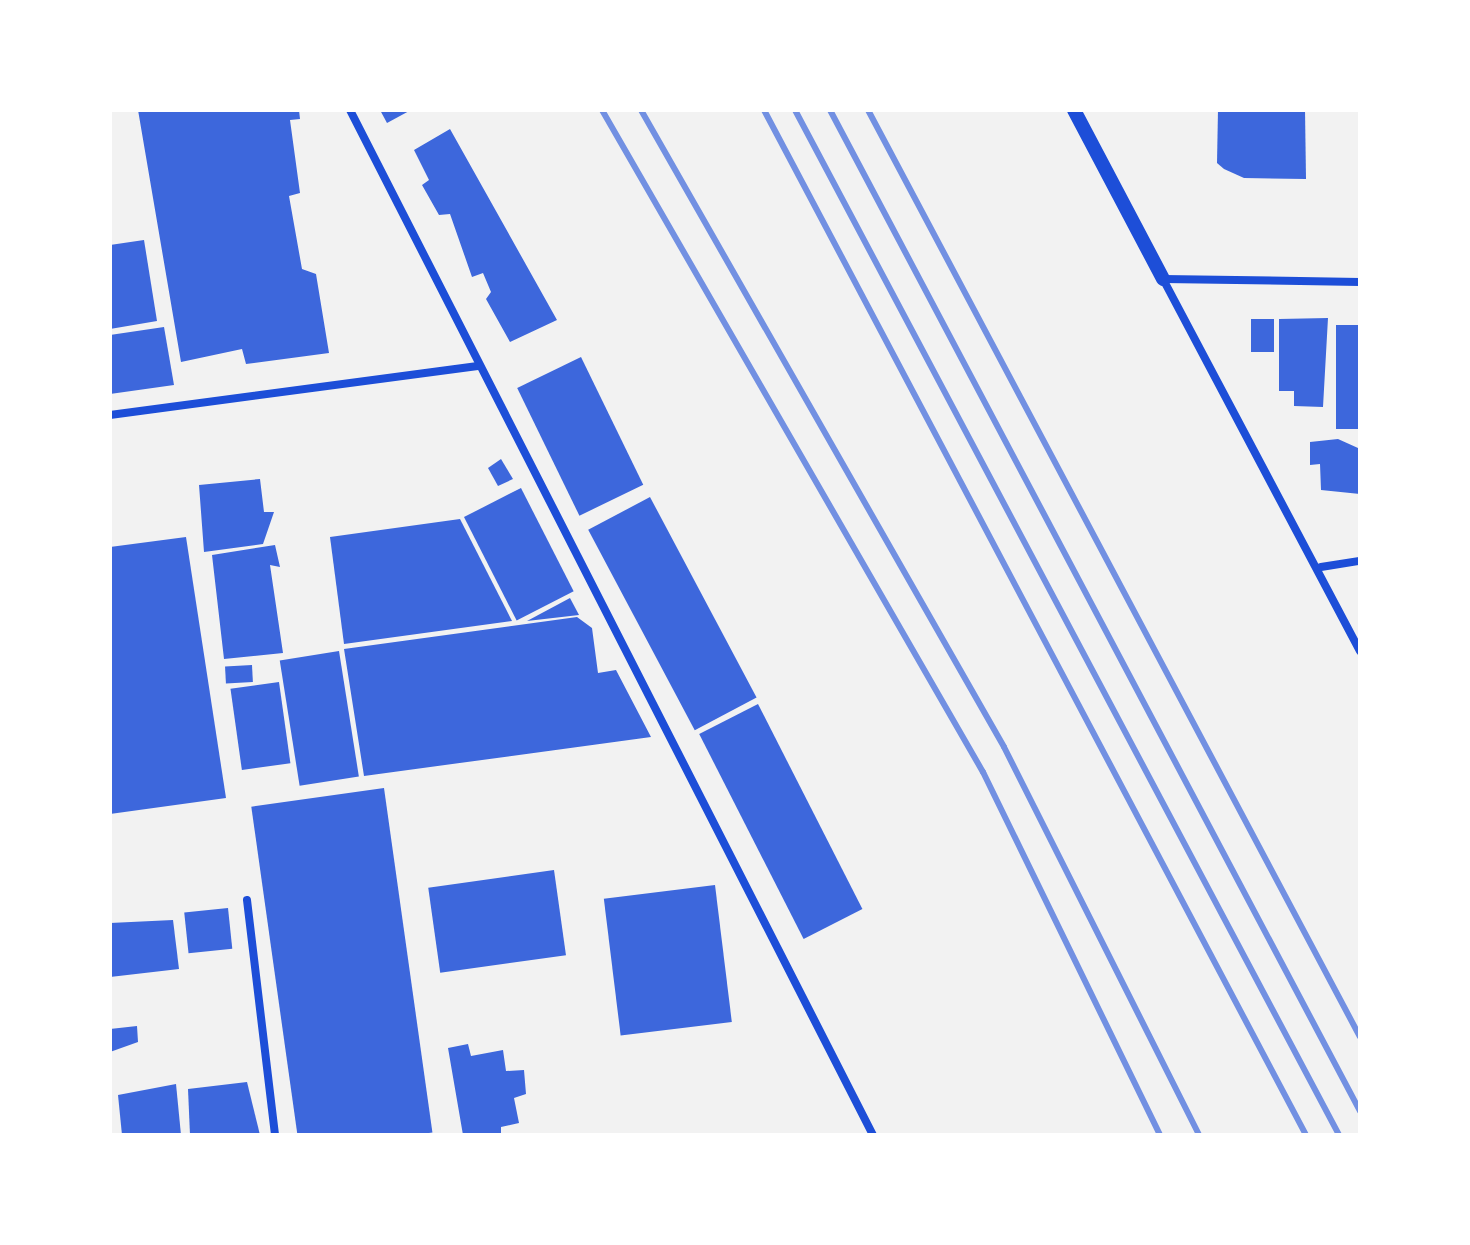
<!DOCTYPE html>
<style>
body{margin:0}
#map{position:relative;width:1470px;height:1245px;overflow:hidden;background:#f2f2f2;font-family:"Archivo Narrow",sans-serif}
div>[style]{position:absolute}
.building>*{inset:0;background:#3d67dc;transform-origin:0 0}
.minor>*{height:8px;margin:-4px;padding:0 4px;transform-origin:4px;border-radius:4px;background:#1d4ed8}
.tertiary>*{height:14px;margin:-7px;padding:0 7px;transform-origin:7px;border-radius:7px;background:#1d4ed8}
.rail>*{height:6px;margin:-3px;padding:0 3px;transform-origin:3px;border-radius:3px;background:#7290e2}
span{translate:-50% -50%;white-space:nowrap;text-align:center;line-height:1.15;-webkit-text-stroke:6px #fff;paint-order:stroke}
.frame{position:absolute;inset:0;border:112px solid #fff;pointer-events:none}
</style>
<div id="map">
<div class="building">
<i style="clip-path:polygon(138px 110px,299px 110px,300px 119px,290px 120px,300px 193px,289px 196px,302px 269px,316px 274px,329px 353px,246px 364px,242px 349px,181px 362px)"></i>
<i style="clip-path:polygon(380px 110px,411px 110px,387px 123px)"></i>
<i style="clip-path:polygon(1218px 110px,1305px 110px,1306px 179px,1244px 178px,1224px 169px,1217px 163px)"></i>
<i style="clip-path:polygon(450px 129px,557px 320px,510px 342px,486px 299px,491px 292px,483px 273px,472px 277px,450px 214px,439px 215px,422px 185px,429px 180px,414px 150px)"></i>
<i style="clip-path:polygon(144px 240px,157px 321px,110px 329px,110px 245px)"></i>
<i style="clip-path:polygon(1328px 318px,1323px 407px,1294px 406px,1294px 391px,1279px 391px,1279px 319px)"></i>
<i style="left:1251px;top:319px;width:23px;height:33px"></i>
<i style="left:1336px;top:325px;width:24px;height:104px"></i>
<i style="clip-path:polygon(164px 327px,174px 385px,110px 394px,110px 335px)"></i>
<i style="left:581px;top:357px;width:142px;height:71px;rotate:64deg"></i>
<i style="clip-path:polygon(1338px 439px,1358px 448px,1360px 494px,1321px 490px,1320px 464px,1310px 465px,1310px 442px)"></i>
<i style="clip-path:polygon(501px 459px,513px 479px,498px 486px,488px 468px)"></i>
<i style="clip-path:polygon(260px 479px,264px 512px,274px 512px,263px 544px,204px 552px,199px 485px)"></i>
<i style="left:521px;top:488px;width:116px;height:64px;rotate:63deg"></i>
<i style="left:650px;top:497px;width:227px;height:70px;rotate:62deg"></i>
<i style="clip-path:polygon(460px 519px,512px 621px,344px 644px,330px 537px)"></i>
<i style="clip-path:polygon(186px 537px,226px 798px,110px 814px,110px 547px)"></i>
<i style="clip-path:polygon(275px 545px,280px 567px,270px 565px,283px 653px,224px 659px,212px 555px)"></i>
<i style="clip-path:polygon(570px 598px,579px 615px,527px 621px)"></i>
<i style="clip-path:polygon(577px 617px,592px 628px,598px 673px,616px 670px,651px 737px,364px 776px,344px 649px)"></i>
<i style="left:339px;top:651px;width:127px;height:60px;rotate:81deg"></i>
<i style="left:252px;top:665px;width:17px;height:27px;rotate:87deg"></i>
<i style="left:279px;top:682px;width:82px;height:49px;rotate:82deg"></i>
<i style="left:758px;top:704px;width:230px;height:66px;rotate:63deg"></i>
<i style="left:384px;top:788px;width:348px;height:134px;rotate:82deg"></i>
<i style="left:554px;top:870px;width:86px;height:127px;rotate:82deg"></i>
<i style="left:715px;top:885px;width:138px;height:112px;rotate:83deg"></i>
<i style="left:228px;top:908px;width:41px;height:44px;rotate:84deg"></i>
<i style="clip-path:polygon(173px 920px,179px 969px,110px 977px,110px 923px)"></i>
<i style="clip-path:polygon(137px 1026px,138px 1042px,110px 1052px,110px 1029px)"></i>
<i style="clip-path:polygon(468px 1044px,471px 1056px,503px 1050px,506px 1071px,524px 1070px,526px 1094px,514px 1098px,519px 1123px,501px 1127px,501px 1135px,463px 1135px,448px 1048px)"></i>
<i style="clip-path:polygon(247px 1082px,260px 1135px,190px 1135px,188px 1089px)"></i>
<i style="clip-path:polygon(176px 1084px,181px 1135px,122px 1135px,118px 1095px)"></i>
</div>
<div class="minor">
<i style="left:350px;top:110px;width:1151px;rotate:62.97deg"></i>
<i style="left:1360px;top:282px;width:197px;rotate:-179.1deg"></i>
<i style="left:1163px;top:279px;width:421px;rotate:62.1deg"></i>
<i style="left:110px;top:415px;width:371px;rotate:-7.6deg"></i>
<i style="left:1321px;top:567px;width:39px;rotate:-9deg"></i>
<i style="left:247px;top:900px;width:237px;rotate:83.2deg"></i>
</div>
<div class="tertiary">
<i style="left:1074px;top:110px;width:191px;rotate:62.2deg"></i>
</div>
<div class="rail">
<i style="left:602px;top:110px;width:764px;rotate:60.08deg"></i>
<i style="left:983px;top:772px;width:404px;rotate:64deg"></i>
<i style="left:641px;top:110px;width:733px;rotate:60.32deg"></i>
<i style="left:1004px;top:747px;width:434px;rotate:63.3deg"></i>
<i style="left:764px;top:110px;width:1159px;rotate:62.13deg"></i>
<i style="left:795px;top:110px;width:1160px;rotate:62.04deg"></i>
<i style="left:830px;top:110px;width:1133px;rotate:62.1deg"></i>
<i style="left:868px;top:110px;width:1049px;rotate:62.04deg"></i>
</div>
<div class="frame"></div>
</div>
